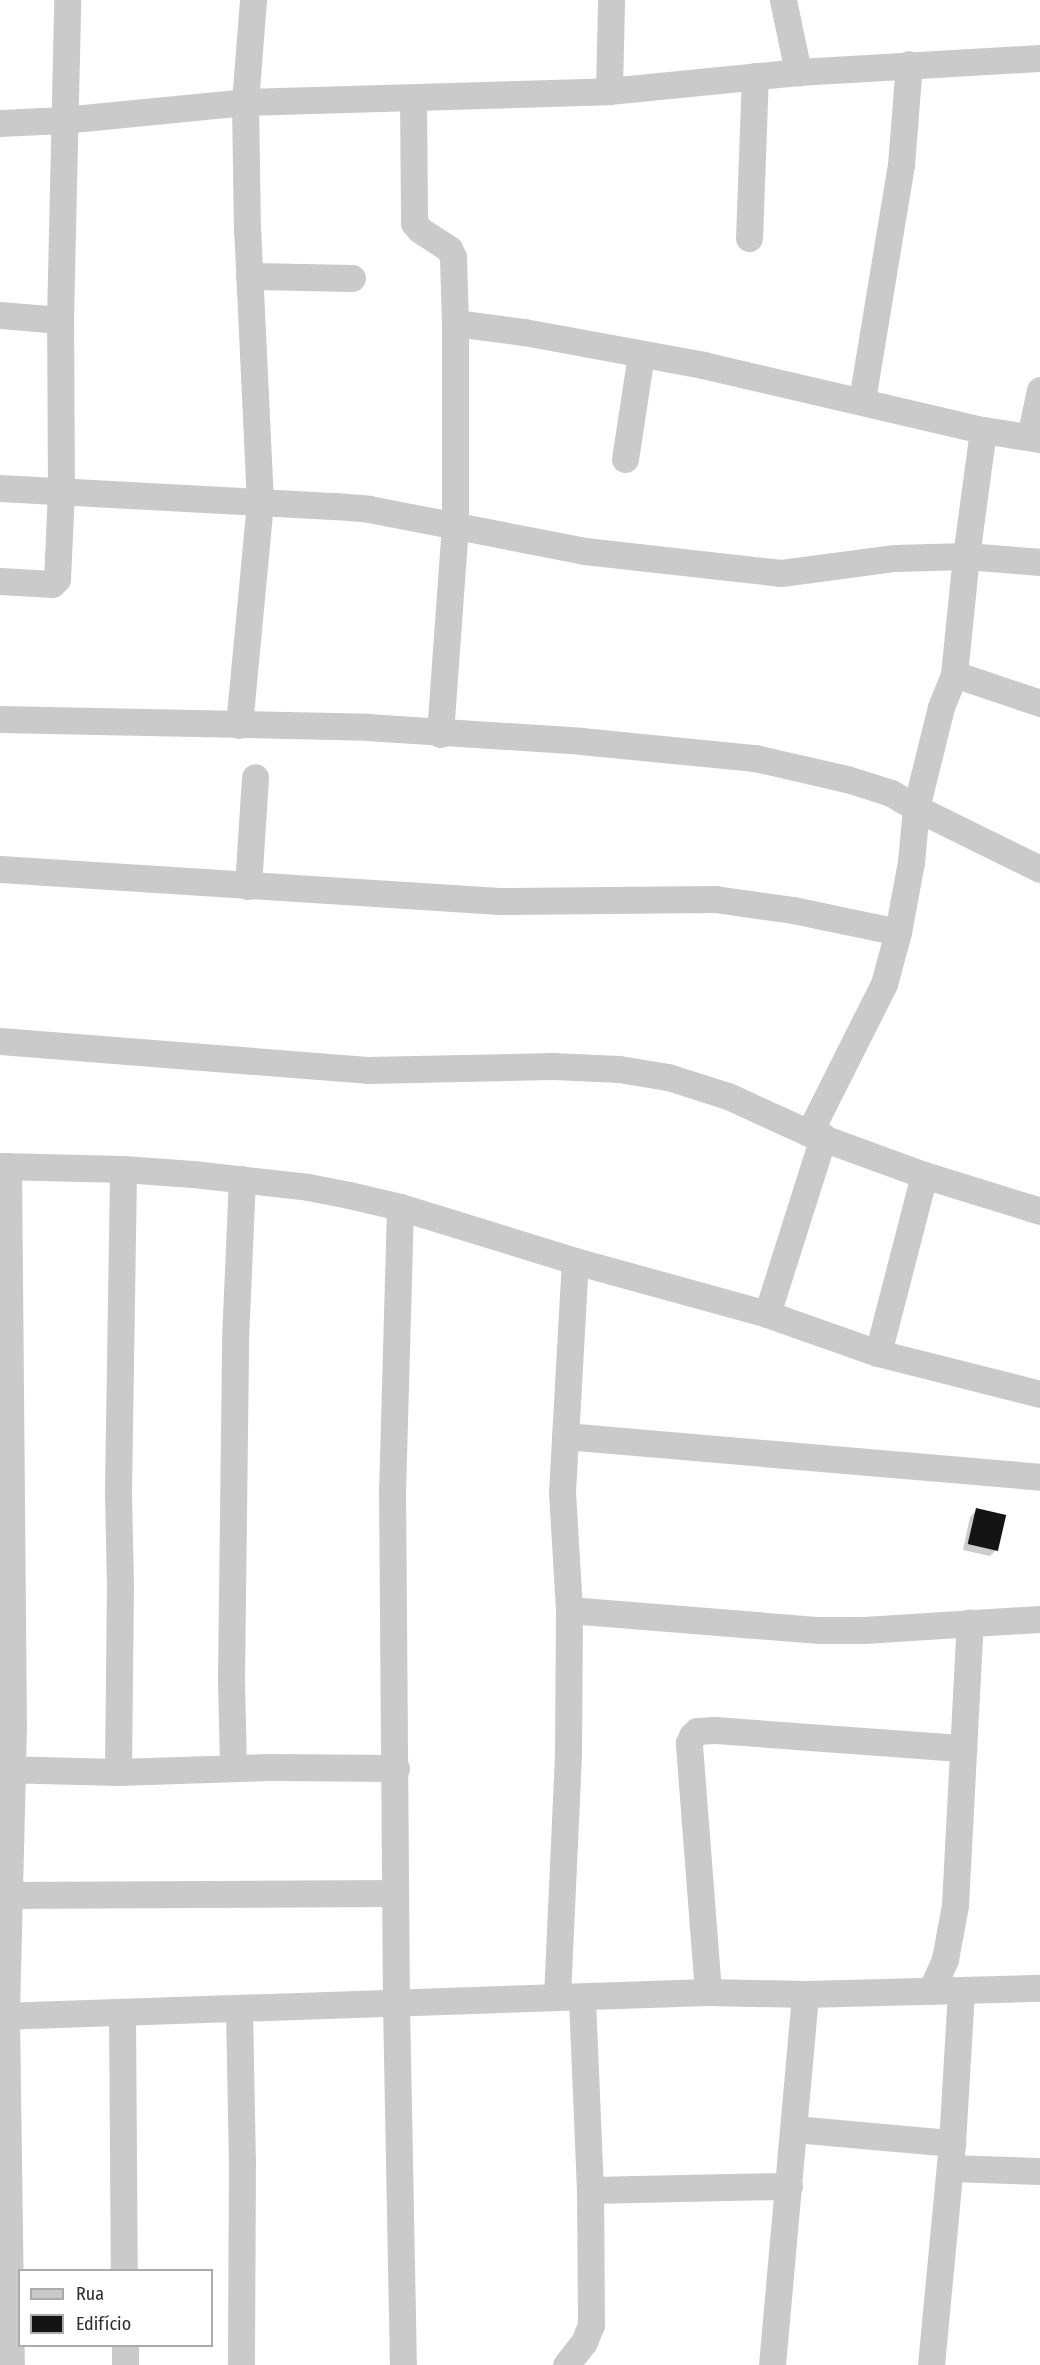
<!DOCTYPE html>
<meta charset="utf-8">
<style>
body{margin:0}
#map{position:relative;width:1040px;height:2365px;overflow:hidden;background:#fff;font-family:"Fira Sans Condensed",sans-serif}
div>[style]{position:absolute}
.shadow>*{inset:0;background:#0003}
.building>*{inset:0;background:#141414;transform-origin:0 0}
.minor>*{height:27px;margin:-13.5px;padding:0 13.5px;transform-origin:13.5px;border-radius:13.5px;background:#cacaca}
span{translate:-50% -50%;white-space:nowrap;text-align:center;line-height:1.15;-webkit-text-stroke:6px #fff;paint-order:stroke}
.legend{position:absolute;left:18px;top:2269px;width:195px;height:78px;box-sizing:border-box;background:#fff;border:2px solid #ababab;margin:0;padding:8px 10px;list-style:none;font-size:18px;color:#2d2d2d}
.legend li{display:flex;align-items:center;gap:12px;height:30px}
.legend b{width:30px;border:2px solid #ababab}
</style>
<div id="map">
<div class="shadow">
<i style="clip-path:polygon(977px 1510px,997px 1549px,990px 1556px,963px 1550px,970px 1517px)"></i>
</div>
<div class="building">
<i style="left:976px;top:1508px;width:31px;height:37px;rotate:13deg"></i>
</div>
<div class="minor">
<i style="left:783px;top:0;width:74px;rotate:78.2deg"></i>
<i style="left:609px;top:91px;width:91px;rotate:-88.7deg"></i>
<i style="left:413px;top:99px;width:124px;rotate:89.5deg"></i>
<i style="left:414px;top:223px;width:9px;rotate:49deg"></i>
<i style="left:420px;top:230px;width:35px;rotate:33deg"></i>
<i style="left:449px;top:249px;width:9px;rotate:63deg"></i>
<i style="left:453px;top:257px;width:66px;rotate:88.3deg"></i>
<i style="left:455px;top:323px;width:70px;rotate:7.4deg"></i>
<i style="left:524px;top:332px;width:182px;rotate:10.4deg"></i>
<i style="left:703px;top:365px;width:287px;rotate:13.1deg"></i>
<i style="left:983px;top:430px;width:58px;rotate:9deg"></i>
<i style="left:0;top:123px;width:63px;rotate:-2.7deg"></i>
<i style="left:63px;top:120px;width:183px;rotate:-5.6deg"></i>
<i style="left:245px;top:102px;width:364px;rotate:-1.7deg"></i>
<i style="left:609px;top:91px;width:190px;rotate:-5.7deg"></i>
<i style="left:798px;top:72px;width:242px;rotate:-3.3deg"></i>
<i style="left:749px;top:238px;width:162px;rotate:-87.9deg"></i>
<i style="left:249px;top:276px;width:103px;rotate:1.1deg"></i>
<i style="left:0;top:315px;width:60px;rotate:4.8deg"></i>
<i style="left:862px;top:400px;width:238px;rotate:-80.6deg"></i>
<i style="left:901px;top:165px;width:101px;rotate:-85.5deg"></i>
<i style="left:1030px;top:437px;width:48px;rotate:-78deg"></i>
<i style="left:625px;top:459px;width:106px;rotate:-81.3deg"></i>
<i style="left:0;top:488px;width:337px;rotate:3.1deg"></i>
<i style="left:337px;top:506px;width:32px;rotate:5deg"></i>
<i style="left:369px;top:509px;width:220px;rotate:11deg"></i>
<i style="left:585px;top:551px;width:197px;rotate:6.4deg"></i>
<i style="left:781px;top:573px;width:115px;rotate:-7.5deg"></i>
<i style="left:895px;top:558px;width:71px;rotate:-1.6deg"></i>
<i style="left:966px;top:556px;width:74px;rotate:4.6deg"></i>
<i style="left:0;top:581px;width:52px;rotate:3.3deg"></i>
<i style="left:52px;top:584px;width:7px;rotate:-45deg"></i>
<i style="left:57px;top:579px;width:87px;rotate:-87.4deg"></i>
<i style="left:61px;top:492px;width:172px;rotate:-90.3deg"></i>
<i style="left:60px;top:320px;width:320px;rotate:-88.7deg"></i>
<i style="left:954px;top:674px;width:91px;rotate:18.6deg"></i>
<i style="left:0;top:719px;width:367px;rotate:1.2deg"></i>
<i style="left:367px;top:727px;width:214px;rotate:3.7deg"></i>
<i style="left:581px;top:741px;width:175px;rotate:5.6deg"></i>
<i style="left:755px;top:758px;width:94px;rotate:12.9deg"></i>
<i style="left:847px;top:779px;width:46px;rotate:17.7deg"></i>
<i style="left:891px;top:793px;width:29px;rotate:31deg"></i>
<i style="left:916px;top:808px;width:138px;rotate:26.2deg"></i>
<i style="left:239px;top:725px;width:224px;rotate:-84.6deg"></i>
<i style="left:260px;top:502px;width:272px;rotate:-92.7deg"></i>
<i style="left:247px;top:230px;width:128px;rotate:-90.9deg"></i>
<i style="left:245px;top:102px;width:102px;rotate:-85.5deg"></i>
<i style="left:440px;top:734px;width:209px;rotate:-85.9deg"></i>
<i style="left:455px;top:526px;width:203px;rotate:-90deg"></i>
<i style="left:0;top:869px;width:500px;rotate:3.67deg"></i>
<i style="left:499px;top:901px;width:216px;rotate:-0.5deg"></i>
<i style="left:715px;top:899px;width:79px;rotate:8deg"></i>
<i style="left:793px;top:910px;width:107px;rotate:11.8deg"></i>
<i style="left:248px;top:886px;width:109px;rotate:-86.3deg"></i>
<i style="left:0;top:1041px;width:368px;rotate:4.5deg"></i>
<i style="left:367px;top:1070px;width:186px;rotate:-1.2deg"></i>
<i style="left:553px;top:1066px;width:66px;rotate:2.6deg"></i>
<i style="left:619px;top:1069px;width:50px;rotate:9.3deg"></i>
<i style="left:668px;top:1077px;width:63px;rotate:17.6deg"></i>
<i style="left:728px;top:1096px;width:89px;rotate:24.6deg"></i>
<i style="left:809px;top:1133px;width:122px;rotate:20.1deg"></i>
<i style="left:924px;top:1175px;width:121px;rotate:17.2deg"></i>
<i style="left:809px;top:1133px;width:167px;rotate:-63.3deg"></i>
<i style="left:884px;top:984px;width:54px;rotate:-74.9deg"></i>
<i style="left:898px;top:932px;width:71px;rotate:-79.5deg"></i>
<i style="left:911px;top:862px;width:54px;rotate:-84.7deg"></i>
<i style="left:916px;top:808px;width:104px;rotate:-76.1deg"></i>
<i style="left:941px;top:707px;width:35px;rotate:-68deg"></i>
<i style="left:954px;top:674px;width:119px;rotate:-84.2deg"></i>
<i style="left:966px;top:556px;width:127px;rotate:-82.3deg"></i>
<i style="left:0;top:1166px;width:123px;rotate:1.4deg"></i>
<i style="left:123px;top:1169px;width:70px;rotate:4.1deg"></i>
<i style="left:193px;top:1174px;width:116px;rotate:6.4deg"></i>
<i style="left:308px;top:1187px;width:42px;rotate:11deg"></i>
<i style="left:349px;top:1195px;width:52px;rotate:13.2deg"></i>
<i style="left:400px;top:1207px;width:183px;rotate:17.1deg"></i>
<i style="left:575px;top:1261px;width:199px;rotate:15.4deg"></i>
<i style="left:767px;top:1314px;width:118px;rotate:19.4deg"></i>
<i style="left:878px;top:1353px;width:167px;rotate:14.2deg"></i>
<i style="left:8px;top:1166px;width:561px;rotate:89.49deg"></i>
<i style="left:13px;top:1727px;width:289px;rotate:91.4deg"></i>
<i style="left:6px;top:2016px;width:349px;rotate:89.2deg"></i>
<i style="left:400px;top:1207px;width:280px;rotate:91.6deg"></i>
<i style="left:392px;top:1487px;width:517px;rotate:89.56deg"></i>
<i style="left:396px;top:2004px;width:361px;rotate:88.9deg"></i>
<i style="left:767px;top:1314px;width:186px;rotate:-72.4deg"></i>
<i style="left:878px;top:1353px;width:184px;rotate:-75.5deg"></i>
<i style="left:565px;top:1436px;width:477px;rotate:4.9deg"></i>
<i style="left:569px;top:1610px;width:251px;rotate:4.6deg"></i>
<i style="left:819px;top:1630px;width:45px"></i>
<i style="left:864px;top:1630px;width:176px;rotate:-3.6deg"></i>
<i style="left:233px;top:1768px;width:90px;rotate:-91.3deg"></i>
<i style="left:231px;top:1678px;width:339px;rotate:-89.3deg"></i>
<i style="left:235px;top:1339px;width:160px;rotate:-87.5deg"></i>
<i style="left:0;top:1769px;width:118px;rotate:1.5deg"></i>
<i style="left:118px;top:1772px;width:152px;rotate:-1.9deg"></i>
<i style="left:270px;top:1767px;width:126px;rotate:0.5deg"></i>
<i style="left:118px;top:1772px;width:185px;rotate:-89.4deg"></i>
<i style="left:120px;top:1587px;width:96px;rotate:-91.2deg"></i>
<i style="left:118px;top:1491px;width:322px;rotate:-89.1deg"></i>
<i style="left:0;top:1895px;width:395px;rotate:-0.3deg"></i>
<i style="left:931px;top:1991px;width:35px;rotate:-66deg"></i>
<i style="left:945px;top:1959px;width:55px;rotate:-79.5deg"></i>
<i style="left:955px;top:1905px;width:283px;rotate:-87deg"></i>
<i style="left:708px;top:1992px;width:250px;rotate:-94.4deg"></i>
<i style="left:689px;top:1743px;width:8px;rotate:-67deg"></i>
<i style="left:692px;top:1736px;width:7px;rotate:-45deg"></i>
<i style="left:697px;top:1731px;width:18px;rotate:-3deg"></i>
<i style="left:715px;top:1730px;width:249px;rotate:4.2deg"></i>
<i style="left:557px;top:1997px;width:244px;rotate:-87.4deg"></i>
<i style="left:568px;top:1753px;width:143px;rotate:-89.6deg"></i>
<i style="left:569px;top:1610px;width:118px;rotate:-93.4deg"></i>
<i style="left:562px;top:1492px;width:231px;rotate:-86.8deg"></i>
<i style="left:239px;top:2009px;width:152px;rotate:88.9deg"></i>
<i style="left:242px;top:2161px;width:204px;rotate:90.3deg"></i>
<i style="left:122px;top:2013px;width:257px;rotate:89.6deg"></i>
<i style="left:0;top:2016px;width:708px;rotate:-1.94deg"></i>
<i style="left:708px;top:1992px;width:97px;rotate:1.2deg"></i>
<i style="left:805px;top:1994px;width:235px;rotate:-1.5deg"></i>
<i style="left:794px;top:2129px;width:159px;rotate:5.1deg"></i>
<i style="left:950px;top:2168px;width:90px;rotate:1.9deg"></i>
<i style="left:590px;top:2190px;width:199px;rotate:-1.2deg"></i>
<i style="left:125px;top:2346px;width:19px;rotate:90deg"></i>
<i style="left:566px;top:2365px;width:29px;rotate:-52deg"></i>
<i style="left:584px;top:2342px;width:18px;rotate:-68deg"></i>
<i style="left:591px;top:2325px;width:135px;rotate:-90.4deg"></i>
<i style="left:590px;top:2190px;width:192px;rotate:-92.4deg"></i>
<i style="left:772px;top:2365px;width:372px;rotate:-84.9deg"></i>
<i style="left:931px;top:2365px;width:223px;rotate:-84.6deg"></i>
<i style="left:952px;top:2143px;width:153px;rotate:-86.6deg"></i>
</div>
<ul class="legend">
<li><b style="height:8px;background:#cacaca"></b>Rua</li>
<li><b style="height:16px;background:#141414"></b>Edifício</li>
</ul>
</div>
